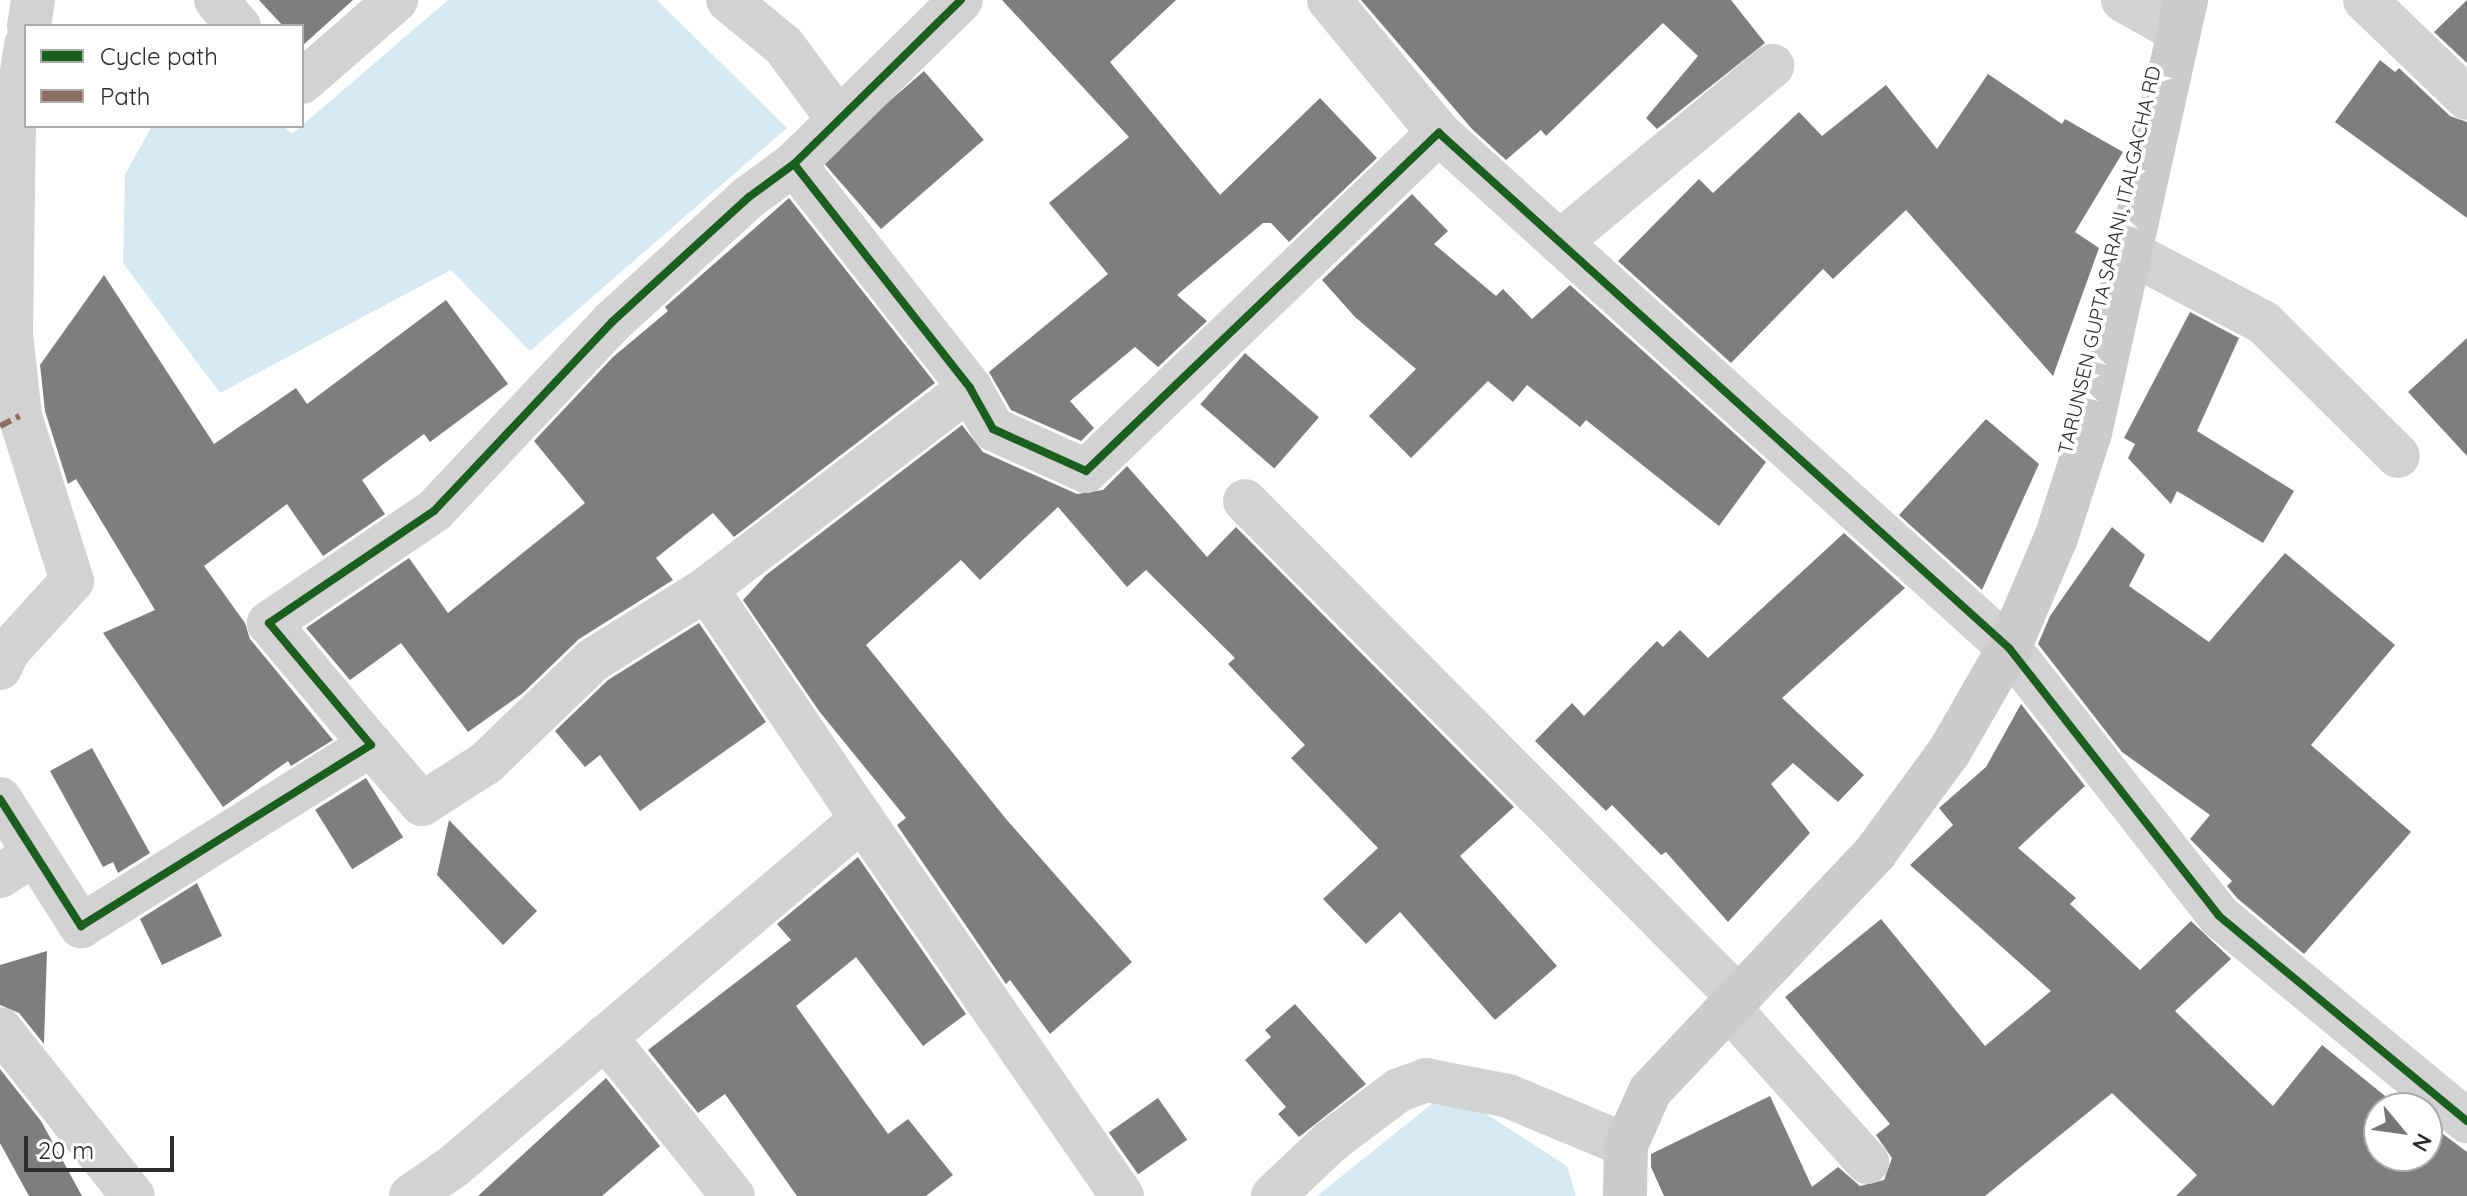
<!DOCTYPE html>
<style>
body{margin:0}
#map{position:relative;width:2467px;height:1196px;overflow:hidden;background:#fff;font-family:Quicksand,sans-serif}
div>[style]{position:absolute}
.water>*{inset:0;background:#d6e9f2}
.building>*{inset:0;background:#7e7e7e;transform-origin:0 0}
.street>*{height:44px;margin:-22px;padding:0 22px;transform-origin:22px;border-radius:22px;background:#d2d2d2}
.secondary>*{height:44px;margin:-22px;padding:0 22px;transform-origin:22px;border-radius:22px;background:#cbcbcb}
.quiet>*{height:6px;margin-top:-3px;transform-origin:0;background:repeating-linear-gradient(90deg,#8d6e63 0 12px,transparent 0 18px)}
.cycleway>*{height:8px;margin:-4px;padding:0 4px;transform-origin:4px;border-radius:4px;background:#1b5e20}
span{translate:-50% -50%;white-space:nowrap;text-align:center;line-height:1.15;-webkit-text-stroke:8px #fff;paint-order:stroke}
.street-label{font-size:20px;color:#2d2d2d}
.legend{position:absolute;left:24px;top:24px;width:280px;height:104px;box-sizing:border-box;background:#fff;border:2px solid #ababab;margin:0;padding:10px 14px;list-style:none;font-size:24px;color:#2d2d2d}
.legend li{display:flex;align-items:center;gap:16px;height:40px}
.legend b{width:40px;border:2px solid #ababab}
.north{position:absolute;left:2363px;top:1092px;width:80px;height:80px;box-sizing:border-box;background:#fff;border:2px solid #ababab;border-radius:50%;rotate:119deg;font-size:22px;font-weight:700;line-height:32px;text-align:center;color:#2d2d2d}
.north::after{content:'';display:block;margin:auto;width:28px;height:36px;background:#767676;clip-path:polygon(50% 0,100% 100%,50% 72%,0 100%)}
.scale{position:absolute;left:24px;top:1136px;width:150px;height:36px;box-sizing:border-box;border:4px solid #2d2d2d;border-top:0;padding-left:10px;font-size:24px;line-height:28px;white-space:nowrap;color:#2d2d2d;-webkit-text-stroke:6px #fff;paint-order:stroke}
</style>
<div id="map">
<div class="water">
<i style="clip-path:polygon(448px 0,657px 0,787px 128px,530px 351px,451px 270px,220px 393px,123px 263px,125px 174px,152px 126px,284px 126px,292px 134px)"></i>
<i style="clip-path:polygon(1449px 1090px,1567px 1166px,1576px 1196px,1317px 1196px)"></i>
</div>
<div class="building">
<i style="clip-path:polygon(259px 0,353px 0,302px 46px,302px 26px,283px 26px)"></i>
<i style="clip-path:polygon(1002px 0,1176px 0,1110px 62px,1220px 195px,1320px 98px,1377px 158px,1289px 242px,1271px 223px,1263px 223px,1177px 295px,1207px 321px,1158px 367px,1135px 347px,1070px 401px,1094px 428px,1081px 441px,1011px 410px,989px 372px,1108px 274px,1049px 203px,1129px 137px)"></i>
<i style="clip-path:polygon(1361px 0,1731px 0,1765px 43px,1657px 129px,1646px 118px,1698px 56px,1663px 23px,1546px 136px,1541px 130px,1506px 160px,1472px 129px)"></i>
<i style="clip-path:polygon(2467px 0,2467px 63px,2434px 32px)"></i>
<i style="clip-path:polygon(2380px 60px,2395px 72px,2399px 68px,2450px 116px,2467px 122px,2467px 218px,2335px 122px)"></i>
<i style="left:924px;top:71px;width:91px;height:136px;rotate:49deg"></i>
<i style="clip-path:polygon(1988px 74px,2062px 124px,2065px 119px,2123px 152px,2075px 232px,2099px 248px,2053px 376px,1906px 210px,1833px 279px,1823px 269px,1731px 363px,1618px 261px,1699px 179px,1713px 193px,1799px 112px,1822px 136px,1886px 85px,1937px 149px)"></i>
<i style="clip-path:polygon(1412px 194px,1448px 231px,1434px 244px,1496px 296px,1503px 289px,1532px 319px,1570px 285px,1766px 462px,1719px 526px,1586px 420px,1580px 427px,1527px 385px,1513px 402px,1488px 381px,1411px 458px,1369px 416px,1416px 369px,1355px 317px,1322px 280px)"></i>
<i style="clip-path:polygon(789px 198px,935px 383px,734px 537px,713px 513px,656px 558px,673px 580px,579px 639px,523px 693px,468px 732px,401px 643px,350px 680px,306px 628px,409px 558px,448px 613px,585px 503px,534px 441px,613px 357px,668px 311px,665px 307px)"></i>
<i style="clip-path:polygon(104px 275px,214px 444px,296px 388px,307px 404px,446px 300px,508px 384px,430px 442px,424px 434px,362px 480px,385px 514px,323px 556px,287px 504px,204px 566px,245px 623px,250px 639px,333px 740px,291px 766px,288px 761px,223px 807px,103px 633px,155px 610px,76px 479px,68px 484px,45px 411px,40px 365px)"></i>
<i style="clip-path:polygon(2190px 312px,2239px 338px,2197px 431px,2294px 491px,2263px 543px,2177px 491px,2171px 504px,2128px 458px,2135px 444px,2124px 438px)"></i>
<i style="clip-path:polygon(2467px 338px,2467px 456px,2408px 392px)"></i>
<i style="left:1245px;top:353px;width:98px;height:68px;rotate:41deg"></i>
<i style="clip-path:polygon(1986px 419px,2039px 464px,1982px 590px,1899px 515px)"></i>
<i style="clip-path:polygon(962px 425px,983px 452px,1077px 494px,1103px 490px,1127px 466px,1207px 557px,1236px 527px,1514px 807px,1460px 856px,1557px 966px,1495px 1020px,1400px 912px,1366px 944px,1323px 899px,1378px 848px,1291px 758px,1305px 745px,1228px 664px,1235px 658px,1146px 570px,1127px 587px,1058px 507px,980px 580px,961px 560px,866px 645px,1006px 819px,1132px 962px,1050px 1034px,1010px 980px,1006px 984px,897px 825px,906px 818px,819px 711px,743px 600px,766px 575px)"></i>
<i style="clip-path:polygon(2112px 527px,2145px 555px,2129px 586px,2209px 642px,2285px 553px,2395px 645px,2311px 745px,2411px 832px,2304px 954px,2237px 898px,2227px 886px,2232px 881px,2190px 839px,2210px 815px,2122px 752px,2038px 644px,2050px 616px)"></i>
<i style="clip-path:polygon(1844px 533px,1905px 588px,1782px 698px,1864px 775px,1838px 802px,1793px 763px,1771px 784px,1810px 833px,1728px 922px,1666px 852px,1661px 855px,1612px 805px,1606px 811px,1535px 741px,1572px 703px,1584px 716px,1657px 641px,1663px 647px,1680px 630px,1708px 658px)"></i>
<i style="clip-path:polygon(699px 623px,766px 722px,640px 811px,600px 755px,585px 767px,555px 731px,608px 680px)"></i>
<i style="clip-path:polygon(2021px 704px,2085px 786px,2018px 848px,2076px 898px,2070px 904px,2140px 970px,2191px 921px,2231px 959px,2175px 1011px,2273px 1106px,2322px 1045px,2400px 1108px,2379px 1108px,2379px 1156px,2427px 1156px,2427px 1122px,2467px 1152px,2467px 1196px,2176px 1196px,2197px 1175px,2112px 1093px,1985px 1196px,1664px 1196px,1651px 1167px,1651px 1154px,1770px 1096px,1812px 1187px,1838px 1167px,1860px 1186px,1884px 1180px,1892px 1158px,1876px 1135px,1890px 1124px,1785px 997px,1881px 919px,1985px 1046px,2051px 991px,1910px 865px,1953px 825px,1939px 808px,1986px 767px)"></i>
<i style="clip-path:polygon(92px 748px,150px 853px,118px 873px,113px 862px,103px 867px,50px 771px)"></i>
<i style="left:366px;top:778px;width:70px;height:60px;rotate:58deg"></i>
<i style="clip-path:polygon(449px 820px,537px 911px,503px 945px,437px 875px)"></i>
<i style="clip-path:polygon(858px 857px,966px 1014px,923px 1046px,856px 957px,796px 1006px,888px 1134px,908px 1119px,953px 1175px,926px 1196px,797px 1196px,725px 1094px,698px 1113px,648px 1050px,791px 940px,777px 924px)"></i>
<i style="clip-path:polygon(197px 883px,222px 936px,162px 965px,140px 919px)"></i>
<i style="clip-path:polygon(47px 951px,44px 1044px,19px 1013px,0 1005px,0 965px)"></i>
<i style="clip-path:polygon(1295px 1004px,1366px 1084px,1299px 1137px,1278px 1114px,1286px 1107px,1245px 1060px,1271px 1037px,1265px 1030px)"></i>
<i style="clip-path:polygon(0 1069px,41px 1121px,82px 1196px,29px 1196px,0 1143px)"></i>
<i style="clip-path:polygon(606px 1078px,660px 1146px,602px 1196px,478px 1196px)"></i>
<i style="left:1158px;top:1098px;width:51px;height:60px;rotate:55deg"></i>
</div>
<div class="street">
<i style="left:216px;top:0;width:35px;rotate:49deg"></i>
<i style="left:728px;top:0;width:72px;rotate:39.4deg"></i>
<i style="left:784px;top:46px;width:89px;rotate:53.6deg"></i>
<i style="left:1329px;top:0;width:173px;rotate:50.4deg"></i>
<i style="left:2123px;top:0;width:61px;rotate:29.5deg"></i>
<i style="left:2365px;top:0;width:141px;rotate:43.9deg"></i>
<i style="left:29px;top:26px;width:26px;rotate:-81deg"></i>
<i style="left:302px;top:82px;width:125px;rotate:-41.1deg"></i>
<i style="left:794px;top:164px;width:285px;rotate:51.8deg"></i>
<i style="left:970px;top:388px;width:47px;rotate:60.7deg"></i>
<i style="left:993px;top:429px;width:102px;rotate:24.3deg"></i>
<i style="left:1086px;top:471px;width:489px;rotate:-43.8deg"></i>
<i style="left:1439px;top:133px;width:768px;rotate:42.1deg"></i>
<i style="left:2009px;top:648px;width:340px;rotate:51.9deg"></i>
<i style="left:2219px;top:916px;width:322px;rotate:39.6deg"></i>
<i style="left:1560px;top:242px;width:276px;rotate:-39.7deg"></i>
<i style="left:2129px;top:252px;width:151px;rotate:27.6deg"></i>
<i style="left:2263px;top:322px;width:190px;rotate:44.8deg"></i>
<i style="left:1245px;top:501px;width:699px;rotate:45.17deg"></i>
<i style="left:0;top:668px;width:19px;rotate:-65deg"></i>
<i style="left:8px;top:651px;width:95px;rotate:-47.6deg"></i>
<i style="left:72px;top:581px;width:173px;rotate:-107.5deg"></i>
<i style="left:20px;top:416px;width:82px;rotate:-96.3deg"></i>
<i style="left:11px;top:334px;width:208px;rotate:-89.2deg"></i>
<i style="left:14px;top:126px;width:82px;rotate:-81.6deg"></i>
<i style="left:371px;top:745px;width:78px;rotate:49.2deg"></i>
<i style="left:422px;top:804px;width:76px;rotate:-32.6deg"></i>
<i style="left:486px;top:763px;width:149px;rotate:-43.9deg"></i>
<i style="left:593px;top:660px;width:133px;rotate:-32.1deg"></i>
<i style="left:706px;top:589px;width:332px;rotate:-37.3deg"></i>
<i style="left:0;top:799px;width:151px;rotate:57.5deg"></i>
<i style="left:81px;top:926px;width:342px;rotate:-32deg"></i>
<i style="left:371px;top:745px;width:159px;rotate:-129.9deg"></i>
<i style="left:269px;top:623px;width:199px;rotate:-34.2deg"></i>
<i style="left:434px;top:511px;width:260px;rotate:-46.7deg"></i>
<i style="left:612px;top:322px;width:185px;rotate:-42.4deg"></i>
<i style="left:749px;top:197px;width:56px;rotate:-36.3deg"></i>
<i style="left:794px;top:164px;width:234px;rotate:-44.5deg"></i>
<i style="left:862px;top:819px;width:458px;rotate:55.4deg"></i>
<i style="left:0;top:876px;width:40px;rotate:-32.9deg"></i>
<i style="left:1729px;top:1008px;width:207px;rotate:48.1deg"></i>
<i style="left:0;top:1029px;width:213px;rotate:51.5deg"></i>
<i style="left:605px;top:1037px;width:204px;rotate:51.2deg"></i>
<i style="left:411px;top:1196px;width:52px;rotate:-34.9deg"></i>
<i style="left:454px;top:1166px;width:536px;rotate:-40.38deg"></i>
<i style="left:862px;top:819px;width:278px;rotate:-124.1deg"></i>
<i style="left:1273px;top:1196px;width:80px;rotate:-43.5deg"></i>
<i style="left:1331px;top:1141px;width:85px;rotate:-36.9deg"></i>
<i style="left:1399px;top:1090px;width:29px;rotate:-20deg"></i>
<i style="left:1426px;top:1080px;width:84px;rotate:11deg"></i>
<i style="left:1508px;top:1096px;width:128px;rotate:22.6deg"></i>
</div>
<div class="secondary">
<i style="left:1625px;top:1196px;width:51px;rotate:-88.9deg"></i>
<i style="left:1626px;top:1145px;width:59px;rotate:-66deg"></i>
<i style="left:1650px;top:1091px;width:328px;rotate:-46.6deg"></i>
<i style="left:1875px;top:853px;width:125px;rotate:-53.8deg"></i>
<i style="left:1949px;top:752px;width:120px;rotate:-60deg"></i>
<i style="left:2009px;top:648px;width:120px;rotate:-66.9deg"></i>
<i style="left:2056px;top:538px;width:110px;rotate:-72.1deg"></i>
<i style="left:2090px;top:433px;width:444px;rotate:-77.5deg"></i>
</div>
<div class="quiet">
<i style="left:0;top:426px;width:22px;rotate:-27deg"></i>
</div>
<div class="cycleway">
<i style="left:794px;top:164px;width:285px;rotate:51.8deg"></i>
<i style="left:970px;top:388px;width:47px;rotate:60.7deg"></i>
<i style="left:993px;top:429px;width:102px;rotate:24.3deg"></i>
<i style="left:1086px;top:471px;width:489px;rotate:-43.8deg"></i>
<i style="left:1439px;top:133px;width:768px;rotate:42.1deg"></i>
<i style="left:2009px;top:648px;width:340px;rotate:51.9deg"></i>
<i style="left:2219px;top:916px;width:322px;rotate:39.6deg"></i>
<i style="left:0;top:799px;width:151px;rotate:57.5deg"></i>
<i style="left:81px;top:926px;width:342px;rotate:-32deg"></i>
<i style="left:371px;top:745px;width:159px;rotate:-129.9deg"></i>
<i style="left:269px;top:623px;width:199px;rotate:-34.2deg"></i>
<i style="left:434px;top:511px;width:260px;rotate:-46.7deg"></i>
<i style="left:612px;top:322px;width:185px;rotate:-42.4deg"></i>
<i style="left:749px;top:197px;width:56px;rotate:-36.3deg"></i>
<i style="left:794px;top:164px;width:234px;rotate:-44.5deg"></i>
</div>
<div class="street-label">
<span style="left:2109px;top:260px;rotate:-77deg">TARUNSEN GUPTA SARANI, ITALGACHA RD</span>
</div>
<ul class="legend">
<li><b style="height:10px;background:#1b5e20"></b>Cycle path</li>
<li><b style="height:10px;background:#8d6e63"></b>Path</li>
</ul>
<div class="north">N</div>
<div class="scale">20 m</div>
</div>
